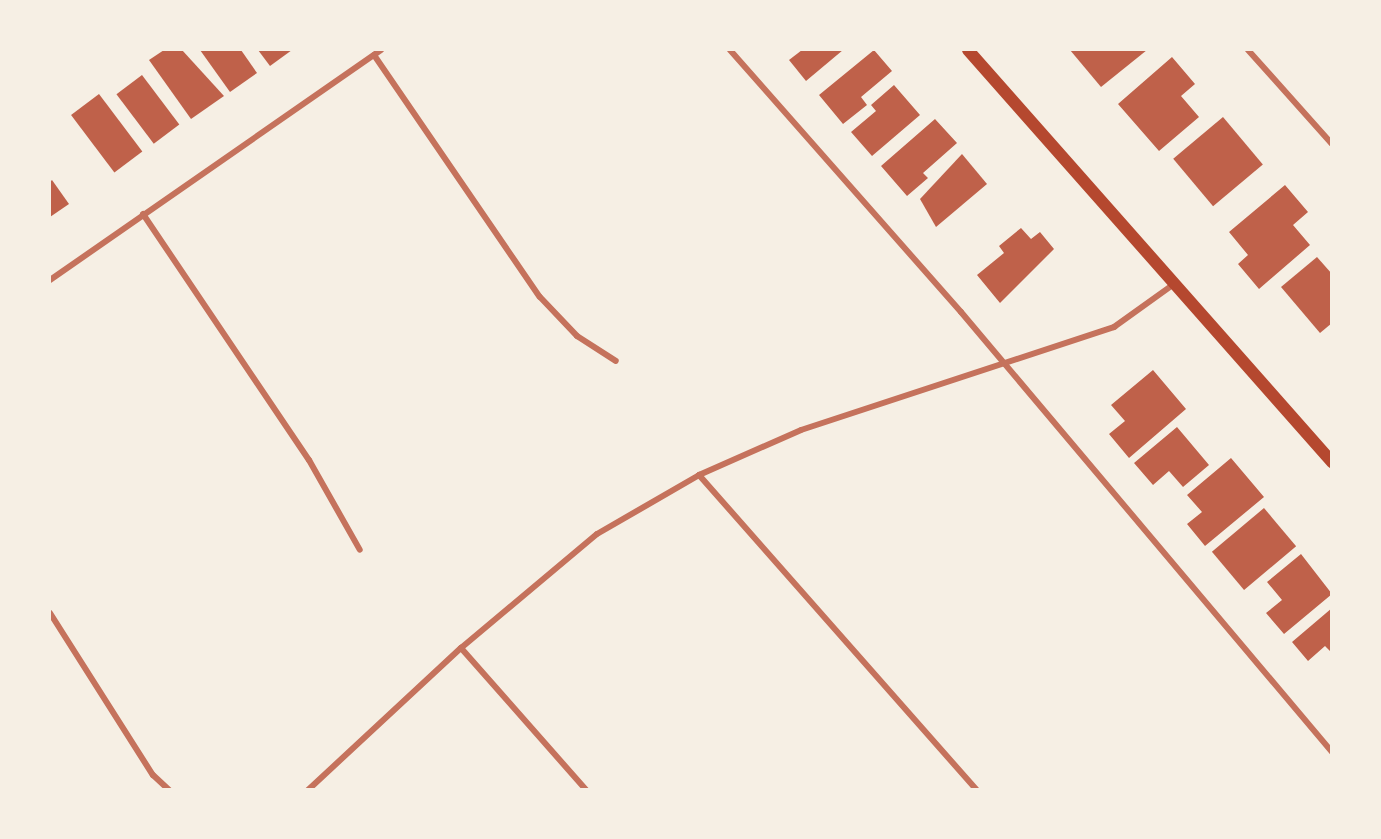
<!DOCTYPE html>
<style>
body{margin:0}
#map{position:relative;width:1381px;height:839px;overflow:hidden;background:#f6efe4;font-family:"Alegreya Sans",sans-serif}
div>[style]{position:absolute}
.building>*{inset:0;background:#bf614a;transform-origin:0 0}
.minor>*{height:6px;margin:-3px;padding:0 3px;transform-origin:3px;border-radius:3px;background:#c5725c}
.secondary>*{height:12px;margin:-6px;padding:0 6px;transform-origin:6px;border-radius:6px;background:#b5482f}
span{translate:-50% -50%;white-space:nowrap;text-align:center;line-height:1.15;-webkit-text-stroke:6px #f6efe4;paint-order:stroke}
.frame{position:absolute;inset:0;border:51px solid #f6efe4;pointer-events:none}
</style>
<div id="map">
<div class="building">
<i style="clip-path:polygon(164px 50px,182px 50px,224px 96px,191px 119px,149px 60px)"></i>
<i style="clip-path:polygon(200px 50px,241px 50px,257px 73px,230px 92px)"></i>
<i style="clip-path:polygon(258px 50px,292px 50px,270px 66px)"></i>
<i style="clip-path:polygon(802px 50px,843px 50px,806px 81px,789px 60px)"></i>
<i style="clip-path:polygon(874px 50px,892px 71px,861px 97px,867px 105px,843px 124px,819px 95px)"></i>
<i style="clip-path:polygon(1070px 50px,1147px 50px,1101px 87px)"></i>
<i style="clip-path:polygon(1172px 57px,1195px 84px,1181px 96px,1199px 117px,1159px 151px,1118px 104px)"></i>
<i style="left:142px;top:75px;width:62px;height:32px;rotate:53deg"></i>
<i style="clip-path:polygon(894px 85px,920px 115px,872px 156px,851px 132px,876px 111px,871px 105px)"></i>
<i style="left:99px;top:94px;width:72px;height:35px;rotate:53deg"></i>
<i style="left:1223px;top:117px;width:62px;height:65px;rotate:50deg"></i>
<i style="clip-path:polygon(935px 119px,957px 143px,923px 173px,928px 178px,907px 196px,881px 166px)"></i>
<i style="clip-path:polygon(962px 154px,987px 184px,936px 227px,920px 199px)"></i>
<i style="clip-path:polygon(52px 180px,69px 204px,50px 217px,50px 182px)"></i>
<i style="clip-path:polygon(1285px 185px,1308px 212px,1293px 225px,1310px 245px,1259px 289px,1238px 264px,1248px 255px,1229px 232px)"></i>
<i style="clip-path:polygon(1021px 228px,1031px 239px,1040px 232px,1054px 249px,1000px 303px,977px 275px,1004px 253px,999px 246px)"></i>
<i style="clip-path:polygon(1317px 257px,1332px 274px,1332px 323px,1320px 333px,1281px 287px)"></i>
<i style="clip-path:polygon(1153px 370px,1186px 409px,1129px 458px,1109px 434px,1125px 421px,1111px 405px)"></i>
<i style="clip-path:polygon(1177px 427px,1209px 465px,1183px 487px,1169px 471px,1153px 485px,1134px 463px)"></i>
<i style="clip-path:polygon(1231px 458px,1264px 497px,1205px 546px,1187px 524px,1202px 512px,1187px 495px)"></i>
<i style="left:1264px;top:508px;width:50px;height:68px;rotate:50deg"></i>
<i style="clip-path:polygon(1301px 554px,1332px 594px,1284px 634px,1266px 613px,1282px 600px,1267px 582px)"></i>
<i style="clip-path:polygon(1332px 608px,1332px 653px,1325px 646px,1308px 661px,1292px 642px)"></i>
</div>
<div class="minor">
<i style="left:730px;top:50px;width:349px;rotate:48.6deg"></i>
<i style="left:961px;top:312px;width:576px;rotate:49.86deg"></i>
<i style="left:1248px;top:50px;width:126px;rotate:48.2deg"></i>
<i style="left:374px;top:55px;width:293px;rotate:55.6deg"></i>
<i style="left:540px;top:297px;width:54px;rotate:46.5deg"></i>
<i style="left:577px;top:336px;width:46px;rotate:32.7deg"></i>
<i style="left:143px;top:214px;width:297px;rotate:56deg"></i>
<i style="left:309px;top:460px;width:103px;rotate:60.5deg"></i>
<i style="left:50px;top:280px;width:403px;rotate:-34.8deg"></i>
<i style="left:699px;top:475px;width:420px;rotate:48.6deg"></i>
<i style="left:50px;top:613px;width:192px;rotate:57.6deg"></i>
<i style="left:153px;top:775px;width:22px;rotate:43deg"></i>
<i style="left:461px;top:648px;width:189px;rotate:48.6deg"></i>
<i style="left:308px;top:790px;width:209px;rotate:-42.9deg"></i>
<i style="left:461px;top:648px;width:177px;rotate:-40deg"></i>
<i style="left:597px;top:534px;width:118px;rotate:-30deg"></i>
<i style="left:699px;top:475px;width:111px;rotate:-23.8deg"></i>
<i style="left:801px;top:430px;width:330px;rotate:-18.2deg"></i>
<i style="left:1114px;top:327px;width:74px;rotate:-35.6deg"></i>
</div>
<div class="secondary">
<i style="left:968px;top:50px;width:550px;rotate:48.54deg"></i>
</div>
<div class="frame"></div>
</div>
